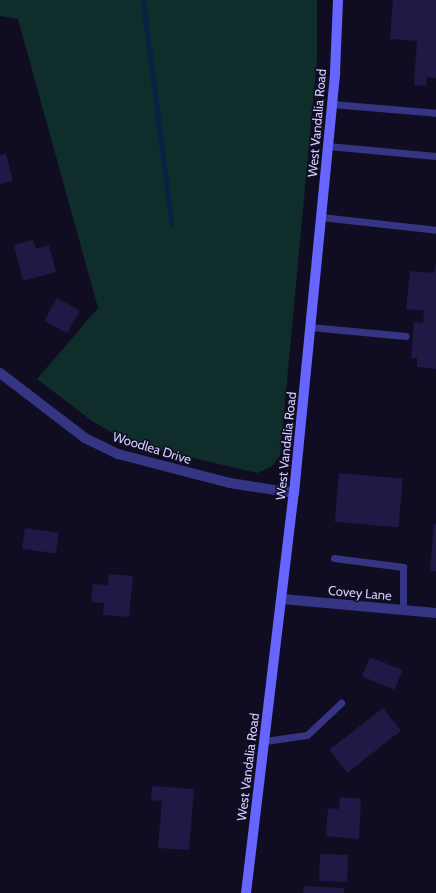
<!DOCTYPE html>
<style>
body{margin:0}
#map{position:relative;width:436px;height:893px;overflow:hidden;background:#100d23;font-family:Cabin,sans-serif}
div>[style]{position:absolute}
.green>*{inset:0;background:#0f2d2b}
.stream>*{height:5px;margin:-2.5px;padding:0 2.5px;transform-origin:2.5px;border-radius:2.5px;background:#092045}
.building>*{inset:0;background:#201845;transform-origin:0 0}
.lane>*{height:7px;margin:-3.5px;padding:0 3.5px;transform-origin:3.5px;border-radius:3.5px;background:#363584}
.street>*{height:10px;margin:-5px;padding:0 5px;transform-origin:5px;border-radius:5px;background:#363584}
.secondary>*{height:10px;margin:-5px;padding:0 5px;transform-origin:5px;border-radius:5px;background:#6665ff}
span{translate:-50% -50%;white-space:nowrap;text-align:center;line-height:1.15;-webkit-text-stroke:3px #100d23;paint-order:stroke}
.street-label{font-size:13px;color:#d3ceff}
</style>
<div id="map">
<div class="green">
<i style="clip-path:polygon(0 0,317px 0,317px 59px,280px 456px,271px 467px,257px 473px,130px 443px,92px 421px,37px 379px,98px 308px,18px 19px,0 16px)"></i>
</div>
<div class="stream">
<i style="left:143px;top:0;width:225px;rotate:82.8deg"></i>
</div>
<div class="building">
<i style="clip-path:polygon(393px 0,436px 0,436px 78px,427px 77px,426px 86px,414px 85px,417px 41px,390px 39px)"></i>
<i style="clip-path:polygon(6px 154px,13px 181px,0 184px,0 155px)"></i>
<i style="clip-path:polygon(33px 240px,36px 249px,49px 245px,56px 272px,23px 281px,14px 245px)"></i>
<i style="clip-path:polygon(436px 263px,436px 369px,417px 367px,417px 358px,411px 358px,414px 322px,423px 323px,424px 311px,406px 309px,410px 271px,434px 273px)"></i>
<i style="left:57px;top:298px;width:26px;height:26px;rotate:29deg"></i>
<i style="left:339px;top:473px;width:64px;height:49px;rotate:5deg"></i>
<i style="clip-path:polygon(434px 524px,436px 524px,436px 571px,430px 571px)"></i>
<i style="left:25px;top:528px;width:34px;height:21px;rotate:8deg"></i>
<i style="clip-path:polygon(109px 574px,133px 576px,129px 617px,103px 615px,104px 603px,91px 602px,93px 584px,108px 585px)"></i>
<i style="left:370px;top:657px;width:35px;height:21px;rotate:22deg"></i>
<i style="left:383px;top:708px;width:29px;height:68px;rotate:52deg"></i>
<i style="clip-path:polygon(152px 786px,194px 789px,189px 850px,158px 848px,162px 801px,151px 800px)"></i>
<i style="clip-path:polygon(340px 797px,361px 799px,359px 839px,326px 836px,328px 808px,339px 809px)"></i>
<i style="left:320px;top:854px;width:28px;height:27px;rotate:2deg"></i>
<i style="clip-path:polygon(304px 886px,344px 888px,344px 893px,303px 893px)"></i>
</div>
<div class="lane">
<i style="left:332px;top:104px;width:104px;rotate:4.9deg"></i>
<i style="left:328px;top:146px;width:108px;rotate:5.3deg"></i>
<i style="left:321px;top:217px;width:116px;rotate:6.4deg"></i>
<i style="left:310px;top:327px;width:96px;rotate:5.4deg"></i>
<i style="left:334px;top:558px;width:70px;rotate:7.4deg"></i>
<i style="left:403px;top:567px;width:43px;rotate:90deg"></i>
<i style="left:265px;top:741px;width:42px;rotate:-8.1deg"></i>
<i style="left:307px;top:735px;width:47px;rotate:-43.3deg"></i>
</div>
<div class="street">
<i style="left:0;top:373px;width:107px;rotate:37.4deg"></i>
<i style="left:85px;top:438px;width:37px;rotate:26deg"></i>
<i style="left:118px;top:454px;width:116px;rotate:14.5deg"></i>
<i style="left:230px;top:483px;width:65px;rotate:8.9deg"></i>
<i style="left:282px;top:599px;width:155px;rotate:5.2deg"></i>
</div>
<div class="secondary">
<i style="left:246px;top:893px;width:403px;rotate:-83.2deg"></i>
<i style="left:294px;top:493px;width:423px;rotate:-84.4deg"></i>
<i style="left:335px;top:72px;width:72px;rotate:-87.6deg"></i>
</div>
<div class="street-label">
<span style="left:317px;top:123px;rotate:-85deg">West Vandalia Road</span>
<span style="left:286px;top:446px;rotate:-84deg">West Vandalia Road</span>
<span style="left:152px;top:448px;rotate:17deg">Woodlea Drive</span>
<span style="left:360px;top:593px;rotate:5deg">Covey Lane</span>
<span style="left:248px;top:767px;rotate:-83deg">West Vandalia Road</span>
</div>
</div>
